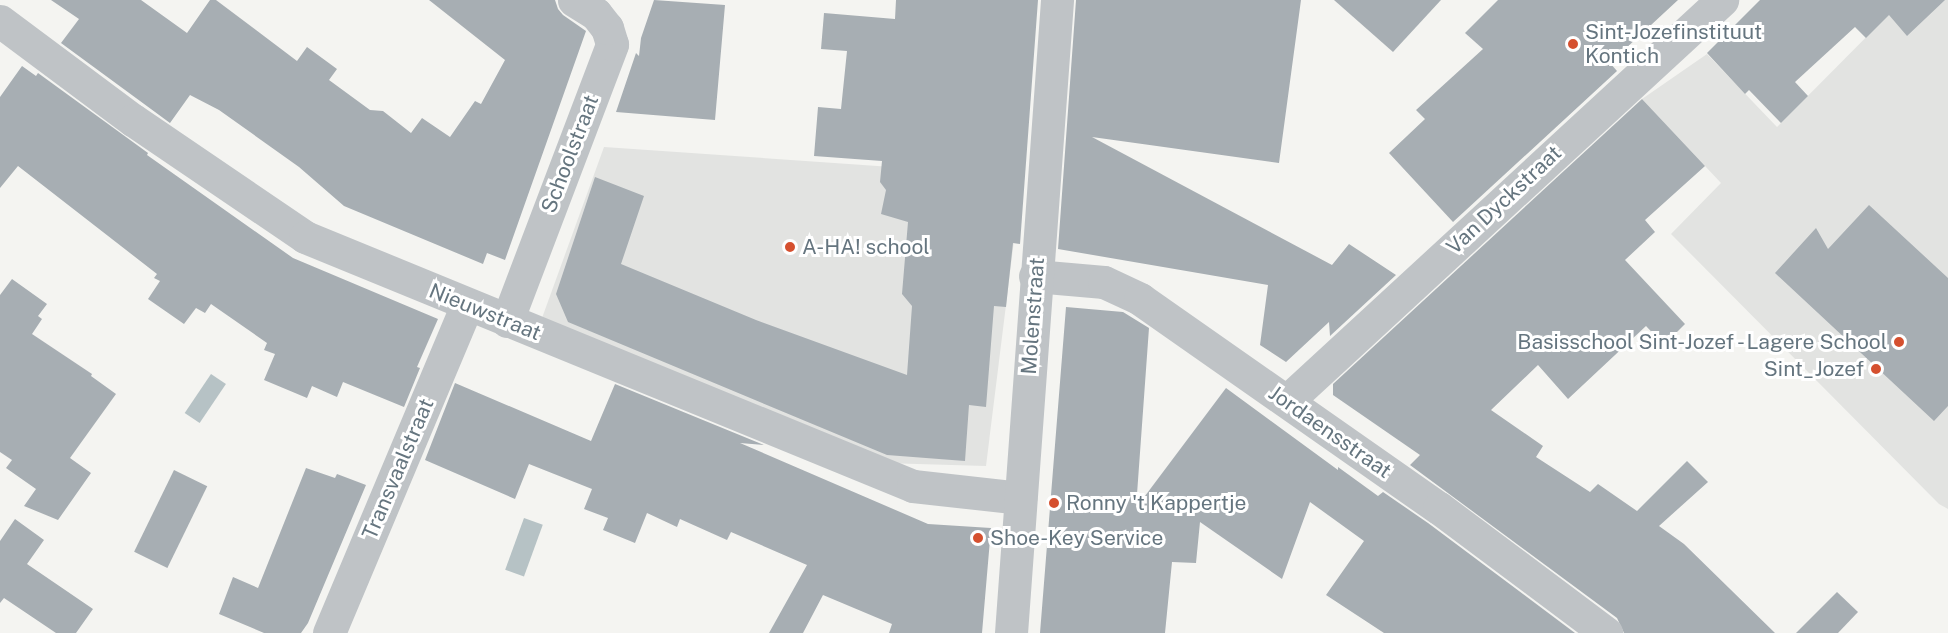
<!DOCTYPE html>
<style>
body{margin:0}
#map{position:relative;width:1948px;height:633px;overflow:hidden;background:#f4f4f1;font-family:"Public Sans",sans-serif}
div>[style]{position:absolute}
.built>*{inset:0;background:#e2e3e1}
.water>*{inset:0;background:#b6c2c5;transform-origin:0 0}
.building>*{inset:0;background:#a7aeb3;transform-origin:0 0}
.minor>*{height:33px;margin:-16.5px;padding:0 16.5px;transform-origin:16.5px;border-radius:16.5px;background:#bfc3c6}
.tertiary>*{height:33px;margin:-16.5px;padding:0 16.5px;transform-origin:16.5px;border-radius:16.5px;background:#bfc3c6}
.dots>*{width:16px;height:16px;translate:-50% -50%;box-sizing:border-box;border:3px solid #fff;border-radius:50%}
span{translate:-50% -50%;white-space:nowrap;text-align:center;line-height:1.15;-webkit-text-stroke:6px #fff;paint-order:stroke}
.poi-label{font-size:21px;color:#65757f}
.left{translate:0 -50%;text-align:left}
.right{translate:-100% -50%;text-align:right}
.street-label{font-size:21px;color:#65757f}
</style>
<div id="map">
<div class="built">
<i style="clip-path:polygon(1903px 0,1948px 0,1948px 509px,1939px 504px,1671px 234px,1721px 183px,1642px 99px,1707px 54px,1777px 127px)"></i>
<i style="clip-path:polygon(604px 147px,1022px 176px,986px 466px,883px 463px,542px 318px)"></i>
</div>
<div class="water">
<i style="left:211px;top:374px;width:18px;height:47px;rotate:34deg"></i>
<i style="left:524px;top:518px;width:20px;height:55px;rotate:20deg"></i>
</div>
<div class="building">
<i style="clip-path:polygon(51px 0,141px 0,187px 33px,210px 0,216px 0,297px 61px,307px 47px,337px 69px,329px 80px,370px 110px,383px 111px,411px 133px,422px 118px,450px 137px,475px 101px,481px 104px,505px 60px,429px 0,555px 0,558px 9px,563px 15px,586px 31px,505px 260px,487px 253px,483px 264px,344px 206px,299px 167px,219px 110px,190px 95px,170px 123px,61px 43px,79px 19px)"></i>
<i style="clip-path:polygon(654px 0,725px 5px,715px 120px,616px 112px,636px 53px,639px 56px,641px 38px)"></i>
<i style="clip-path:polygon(896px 0,1038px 0,1020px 244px,1013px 243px,1006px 307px,994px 306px,986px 407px,969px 405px,965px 461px,887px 455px,568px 322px,556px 294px,595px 177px,644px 196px,621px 264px,756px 320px,907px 375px,912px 306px,902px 294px,908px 222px,881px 214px,886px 190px,880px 182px,882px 161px,814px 156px,818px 107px,841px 109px,847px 51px,821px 49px,824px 13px,895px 19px)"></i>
<i style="clip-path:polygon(1076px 0,1301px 0,1279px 163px,1092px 137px,1332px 265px,1349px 244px,1396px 275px,1330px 336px,1329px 322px,1286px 362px,1260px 345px,1268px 285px,1058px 249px)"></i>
<i style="clip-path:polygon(1334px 0,1441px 0,1393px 52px)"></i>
<i style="clip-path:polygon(1498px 0,1678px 0,1610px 63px,1617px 71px,1453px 222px,1389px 153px,1425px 119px,1416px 110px,1483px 49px,1465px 33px)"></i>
<i style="clip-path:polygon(1760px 0,1945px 0,1907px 36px,1889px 15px,1866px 38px,1855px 27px,1795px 82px,1808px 96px,1781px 123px,1749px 90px,1745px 94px,1707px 53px)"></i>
<i style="clip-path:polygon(22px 66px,36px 76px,38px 73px,148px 153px,147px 155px,293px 258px,438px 319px,417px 367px,420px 368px,404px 407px,343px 382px,337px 397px,312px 386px,307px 398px,264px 380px,275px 354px,264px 350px,267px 343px,211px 304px,205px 313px,196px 308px,184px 324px,148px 299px,160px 281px,154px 278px,157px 274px,18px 166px,0 188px,0 97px)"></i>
<i style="clip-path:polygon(1642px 99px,1705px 166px,1645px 220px,1655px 232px,1625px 260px,1685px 324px,1664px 345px,1646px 326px,1568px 399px,1538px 365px,1491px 410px,1543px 446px,1536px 457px,1590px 492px,1598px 484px,1637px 511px,1687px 461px,1708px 482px,1659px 526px,1684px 544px,1775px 633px,1624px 633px,1617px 618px,1410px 465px,1420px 455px,1333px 395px,1333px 384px)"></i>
<i style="clip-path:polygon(1869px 205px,1948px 278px,1948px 406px,1934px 421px,1775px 273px,1816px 228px,1828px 249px)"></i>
<i style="clip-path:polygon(12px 279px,47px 304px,38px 316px,42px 319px,32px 334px,92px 374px,91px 376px,116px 394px,70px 458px,91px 473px,58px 520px,24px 506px,36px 489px,6px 468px,12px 460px,0 452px,0 295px)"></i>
<i style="clip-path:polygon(1066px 307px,1123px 312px,1149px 328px,1136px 508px,1226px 388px,1338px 470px,1338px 467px,1378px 496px,1383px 492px,1428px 523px,1575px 633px,1384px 633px,1326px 595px,1364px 541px,1310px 502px,1282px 579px,1200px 522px,1196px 563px,1172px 562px,1165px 633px,1040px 633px)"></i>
<i style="clip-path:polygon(455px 383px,591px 441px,615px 384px,764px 445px,740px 443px,928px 524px,991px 528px,982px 633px,889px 633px,892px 624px,823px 595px,803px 633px,769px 633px,807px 565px,731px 532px,727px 540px,680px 519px,677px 527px,647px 513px,635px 543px,603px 530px,608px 518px,584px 509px,592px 489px,529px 464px,515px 499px,425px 460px)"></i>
<i style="clip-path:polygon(306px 468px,335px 478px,337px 474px,366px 485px,308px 623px,301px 633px,264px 633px,219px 614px,233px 577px,258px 588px)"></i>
<i style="left:174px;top:470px;width:37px;height:91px;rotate:26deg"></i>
<i style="clip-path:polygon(15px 519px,44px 540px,27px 564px,93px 609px,76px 633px,56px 633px,4px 598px,0 603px,0 541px)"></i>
<i style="clip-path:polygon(1837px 592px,1858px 612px,1838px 633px,1796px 633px)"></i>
</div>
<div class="minor">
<i style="left:0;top:21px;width:166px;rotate:36.7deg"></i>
<i style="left:133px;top:120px;width:208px;rotate:34.2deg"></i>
<i style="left:305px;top:237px;width:657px;rotate:22.27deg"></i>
<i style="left:913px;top:486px;width:108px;rotate:6.4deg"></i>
<i style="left:1035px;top:276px;width:69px;rotate:5deg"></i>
<i style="left:1104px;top:282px;width:40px;rotate:25deg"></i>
<i style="left:1140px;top:299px;width:365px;rotate:35deg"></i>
<i style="left:1439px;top:508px;width:209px;rotate:36.8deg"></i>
<i style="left:507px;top:321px;width:296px;rotate:-69.2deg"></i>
<i style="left:612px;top:44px;width:17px;rotate:-107deg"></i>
<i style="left:607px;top:28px;width:18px;rotate:-128deg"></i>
<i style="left:596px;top:14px;width:26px;rotate:-148deg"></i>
<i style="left:1287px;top:401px;width:592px;rotate:-42.67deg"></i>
<i style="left:329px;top:633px;width:356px;rotate:-67.2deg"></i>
</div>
<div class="tertiary">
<i style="left:1011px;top:633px;width:635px;rotate:-85.84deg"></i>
</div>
<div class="dots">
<i style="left:1573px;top:44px;background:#d5502f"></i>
<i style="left:790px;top:247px;background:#d5502f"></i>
<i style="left:1899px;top:342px;background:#d5502f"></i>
<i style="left:1876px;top:369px;background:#d5502f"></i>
<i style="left:1054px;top:503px;background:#d5502f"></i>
<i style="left:978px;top:538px;background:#d5502f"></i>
</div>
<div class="poi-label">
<span class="left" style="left:1585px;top:44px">Sint-Jozefinstituut<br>Kontich</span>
<span class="left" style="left:802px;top:247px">A-HA! school</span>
<span class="right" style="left:1887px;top:342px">Basisschool Sint-Jozef - Lagere School</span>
<span class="right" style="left:1864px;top:369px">Sint_Jozef</span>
<span class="left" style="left:1066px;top:503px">Ronny 't Kappertje</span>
<span class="left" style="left:990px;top:538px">Shoe-Key Service</span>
</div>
<div class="street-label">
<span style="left:570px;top:154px;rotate:-69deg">Schoolstraat</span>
<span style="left:1504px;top:200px;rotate:-43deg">Van Dyckstraat</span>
<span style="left:485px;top:312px;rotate:22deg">Nieuwstraat</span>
<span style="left:1033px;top:316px;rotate:-86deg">Molenstraat</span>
<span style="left:1330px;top:432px;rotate:35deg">Jordaensstraat</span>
<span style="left:398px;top:469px;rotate:-67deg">Transvaalstraat</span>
</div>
</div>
